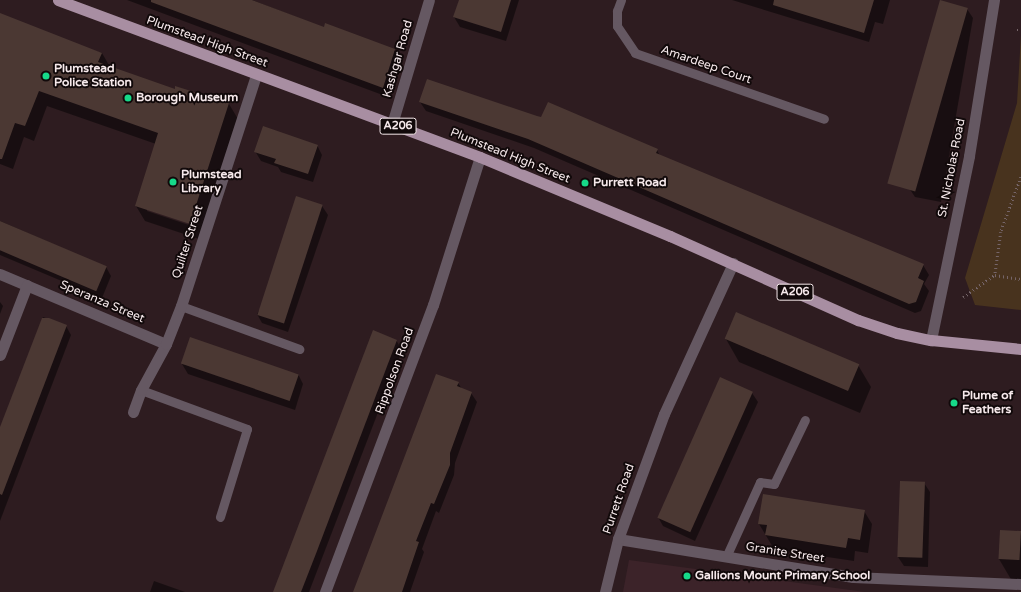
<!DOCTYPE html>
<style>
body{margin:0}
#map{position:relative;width:1021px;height:592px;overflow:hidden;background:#2e1c20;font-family:"Varela Round",sans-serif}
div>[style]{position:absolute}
.built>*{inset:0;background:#3c2329}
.green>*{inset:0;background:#48331e}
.shadow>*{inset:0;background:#0007}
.building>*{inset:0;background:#4b3833;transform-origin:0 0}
.path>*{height:2.5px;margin-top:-1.25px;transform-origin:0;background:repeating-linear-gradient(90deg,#756569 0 1px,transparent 0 4px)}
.service>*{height:9px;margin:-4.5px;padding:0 4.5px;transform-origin:4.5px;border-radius:4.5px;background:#655862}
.minor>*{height:11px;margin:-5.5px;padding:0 5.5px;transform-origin:5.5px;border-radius:5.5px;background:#655862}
.primary>*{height:11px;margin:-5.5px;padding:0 5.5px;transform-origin:5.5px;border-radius:5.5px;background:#a88ea2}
.dots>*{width:11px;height:11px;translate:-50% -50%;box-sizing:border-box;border:2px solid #11090a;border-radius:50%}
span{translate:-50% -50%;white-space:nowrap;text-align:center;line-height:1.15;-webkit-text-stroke:4px #11090a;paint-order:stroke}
.shield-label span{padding:1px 3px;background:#11090a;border:1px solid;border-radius:3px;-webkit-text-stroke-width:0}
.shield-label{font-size:11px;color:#f6e9eb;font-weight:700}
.street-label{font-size:12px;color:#f6e9eb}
.poi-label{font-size:12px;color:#f6e9eb;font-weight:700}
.left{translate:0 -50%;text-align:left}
</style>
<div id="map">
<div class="built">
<i style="clip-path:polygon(629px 560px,865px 592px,623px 592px)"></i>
</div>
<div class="green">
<i style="clip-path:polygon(1021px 35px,1021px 310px,975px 305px,965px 278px,1017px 103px)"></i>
</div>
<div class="shadow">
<i style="clip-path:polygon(127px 0,252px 0,324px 28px,394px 50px,400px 59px,388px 97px)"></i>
<i style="clip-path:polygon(460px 0,519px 0,506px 41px,460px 27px,454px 17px)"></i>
<i style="clip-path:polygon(732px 0,890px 0,883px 24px,875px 22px,869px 42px)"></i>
<i style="clip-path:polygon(967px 9px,973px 18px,941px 202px,915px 197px,909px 188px)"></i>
<i style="clip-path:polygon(evenodd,0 24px,102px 53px,110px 67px,176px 91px,176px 87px,229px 104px,238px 119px,199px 239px,145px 221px,136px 206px,156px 144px,47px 106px,34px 141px,24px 137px,13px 169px,0 164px,0 24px,147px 209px,196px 225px,195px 227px,147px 211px,147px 209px)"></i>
<i style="clip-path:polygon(420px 102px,537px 117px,657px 150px,660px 156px,923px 265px,929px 275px,924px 284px,929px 291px,921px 311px,915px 313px,534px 148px,426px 111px)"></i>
<i style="clip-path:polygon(317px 145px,322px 155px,313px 182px,281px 172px,278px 167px,261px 161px,255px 151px)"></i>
<i style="clip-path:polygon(322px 206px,328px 215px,288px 332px,262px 323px,257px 314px)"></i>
<i style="clip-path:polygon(0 221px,106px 267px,111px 276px,102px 298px,0 255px)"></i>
<i style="clip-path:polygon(0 302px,3px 306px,0 314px)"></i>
<i style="clip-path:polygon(43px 317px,66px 326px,71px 335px,0 521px,0 430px)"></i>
<i style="clip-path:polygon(726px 339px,858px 365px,871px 387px,860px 413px,739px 362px)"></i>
<i style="clip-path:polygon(396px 340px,402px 350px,309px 592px,274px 592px)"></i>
<i style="clip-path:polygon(182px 364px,298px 374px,303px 384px,295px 410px,188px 374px)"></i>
<i style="clip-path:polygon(458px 383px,462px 389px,471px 393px,477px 402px,455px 463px,454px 475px,439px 513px,436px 511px,422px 549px,424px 552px,410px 592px,354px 592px)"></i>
<i style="clip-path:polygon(752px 393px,758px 402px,695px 541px,663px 526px,658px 517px)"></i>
<i style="clip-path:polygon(924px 483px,930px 492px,928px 567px,904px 566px,898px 557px)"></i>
<i style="clip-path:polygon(864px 511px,872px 524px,868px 553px,855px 551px,854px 561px,774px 549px,759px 524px)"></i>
<i style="clip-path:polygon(1021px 532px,1021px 582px,1012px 581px,999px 559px)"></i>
<i style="clip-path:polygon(154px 581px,185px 592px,150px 592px)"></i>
</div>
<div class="building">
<i style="clip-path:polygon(151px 0,252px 0,324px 27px,325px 23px,395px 49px,383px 88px,151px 2px)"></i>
<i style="clip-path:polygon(459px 0,511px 0,501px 32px,453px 17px)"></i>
<i style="clip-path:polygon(774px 0,874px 0,864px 33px,773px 5px)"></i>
<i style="left:940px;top:0;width:29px;height:191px;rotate:16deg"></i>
<i style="clip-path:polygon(0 13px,102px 53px,98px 62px,175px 89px,175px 86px,229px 103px,190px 224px,135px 206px,158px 133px,39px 91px,25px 126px,15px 123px,2px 159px,0 159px)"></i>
<i style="clip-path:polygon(427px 79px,537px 116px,541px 117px,548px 102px,658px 149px,656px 153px,924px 264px,918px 278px,924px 281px,916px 302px,909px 304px,528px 139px,419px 102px)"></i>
<i style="clip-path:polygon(263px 126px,318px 145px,308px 174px,274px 163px,276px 159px,254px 152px)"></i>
<i style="left:296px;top:196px;width:28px;height:125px;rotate:18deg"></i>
<i style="left:0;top:221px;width:116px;height:27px;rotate:23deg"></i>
<i style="left:736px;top:312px;width:134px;height:29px;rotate:23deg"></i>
<i style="clip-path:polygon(42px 318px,49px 318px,67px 325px,2px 495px,0 494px,0 427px)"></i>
<i style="clip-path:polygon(373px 330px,397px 340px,317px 551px,301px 592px,273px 592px)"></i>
<i style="left:190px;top:337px;width:115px;height:28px;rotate:19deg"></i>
<i style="clip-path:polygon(436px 374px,459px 382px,457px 386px,472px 392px,450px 453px,450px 465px,434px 504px,431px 503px,416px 541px,419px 542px,402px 592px,353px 592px)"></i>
<i style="left:720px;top:377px;width:36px;height:154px;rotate:24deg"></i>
<i style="left:900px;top:481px;width:25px;height:76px;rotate:2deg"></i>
<i style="clip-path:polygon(763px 494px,865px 510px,860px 540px,848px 538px,846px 548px,765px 535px,767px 525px,758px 524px)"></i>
<i style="left:1000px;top:530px;width:21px;height:29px;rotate:3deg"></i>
</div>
<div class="path">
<i style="left:1017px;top:30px;width:4px"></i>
<i style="left:1021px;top:177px;width:59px;rotate:110deg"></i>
<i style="left:1001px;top:232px;width:43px;rotate:97.9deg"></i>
<i style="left:995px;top:275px;width:26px;rotate:9deg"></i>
<i style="left:963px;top:297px;width:39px;rotate:-35deg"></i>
</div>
<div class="service">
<i style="left:621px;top:0;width:12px;rotate:110deg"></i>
<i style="left:617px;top:11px;width:15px;rotate:90deg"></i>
<i style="left:617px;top:26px;width:32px;rotate:56deg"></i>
<i style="left:635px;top:53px;width:200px;rotate:19.2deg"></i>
<i style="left:181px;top:306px;width:126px;rotate:20deg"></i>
<i style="left:141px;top:390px;width:113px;rotate:20.2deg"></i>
<i style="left:247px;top:429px;width:92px;rotate:107.1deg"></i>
<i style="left:726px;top:557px;width:82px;rotate:-65.6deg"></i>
<i style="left:760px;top:482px;width:14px;rotate:8deg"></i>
<i style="left:774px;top:484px;width:71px;rotate:-64.2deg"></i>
</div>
<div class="minor">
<i style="left:392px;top:124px;width:129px;rotate:-73.4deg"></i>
<i style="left:0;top:274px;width:180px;rotate:22.9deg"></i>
<i style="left:931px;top:340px;width:188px;rotate:-78.3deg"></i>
<i style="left:969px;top:156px;width:158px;rotate:-80.9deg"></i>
<i style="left:0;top:355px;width:75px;rotate:-68.9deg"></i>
<i style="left:133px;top:412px;width:23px;rotate:-70deg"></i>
<i style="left:141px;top:390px;width:52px;rotate:-61.5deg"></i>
<i style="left:166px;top:344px;width:41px;rotate:-68.5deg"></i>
<i style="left:181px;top:306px;width:243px;rotate:-72deg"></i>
<i style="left:618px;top:539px;width:238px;rotate:9.2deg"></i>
<i style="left:853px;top:577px;width:168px;rotate:2.4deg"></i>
<i style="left:325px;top:592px;width:307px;rotate:-69.4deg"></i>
<i style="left:433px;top:305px;width:155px;rotate:-72.4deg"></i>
<i style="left:605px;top:592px;width:55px;rotate:-76.2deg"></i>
<i style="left:618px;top:539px;width:133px;rotate:-69.8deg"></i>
<i style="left:664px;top:414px;width:166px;rotate:-65.4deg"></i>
</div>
<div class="primary">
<i style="left:58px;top:0;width:450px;rotate:20.4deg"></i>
<i style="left:480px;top:157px;width:206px;rotate:22.6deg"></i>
<i style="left:670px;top:236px;width:206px;rotate:24.1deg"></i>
<i style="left:858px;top:320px;width:41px;rotate:18.4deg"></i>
<i style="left:897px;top:333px;width:35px;rotate:12deg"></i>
<i style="left:931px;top:340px;width:90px;rotate:5.7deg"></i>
</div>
<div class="dots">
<i style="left:46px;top:76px;background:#16d989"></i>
<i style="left:128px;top:98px;background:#16d989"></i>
<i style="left:173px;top:182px;background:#16d989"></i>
<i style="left:585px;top:183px;background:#16d989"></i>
<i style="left:954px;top:403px;background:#16d989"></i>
<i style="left:687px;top:576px;background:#16d989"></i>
</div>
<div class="shield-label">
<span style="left:398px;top:126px">A206</span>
<span style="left:795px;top:292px">A206</span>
</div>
<div class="street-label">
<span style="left:207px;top:42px;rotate:20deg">Plumstead High Street</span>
<span style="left:398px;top:59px;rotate:-74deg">Kashgar Road</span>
<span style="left:706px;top:65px;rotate:19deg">Amardeep Court</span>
<span style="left:510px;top:156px;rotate:22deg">Plumstead High Street</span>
<span style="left:952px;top:168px;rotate:-79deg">St. Nicholas Road</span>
<span style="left:188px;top:242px;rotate:-72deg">Quilter Street</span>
<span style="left:102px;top:302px;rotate:23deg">Speranza Street</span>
<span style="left:395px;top:371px;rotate:-70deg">Rippolson Road</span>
<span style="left:619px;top:499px;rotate:-71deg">Purrett Road</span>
<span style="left:785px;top:553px;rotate:9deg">Granite Street</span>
</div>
<div class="poi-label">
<span class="left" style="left:54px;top:76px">Plumstead<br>Police Station</span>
<span class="left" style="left:136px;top:98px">Borough Museum</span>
<span class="left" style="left:181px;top:182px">Plumstead<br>Library</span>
<span class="left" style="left:593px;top:183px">Purrett Road</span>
<span class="left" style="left:962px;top:403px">Plume of<br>Feathers</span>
<span class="left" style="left:695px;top:576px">Gallions Mount Primary School</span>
</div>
</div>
